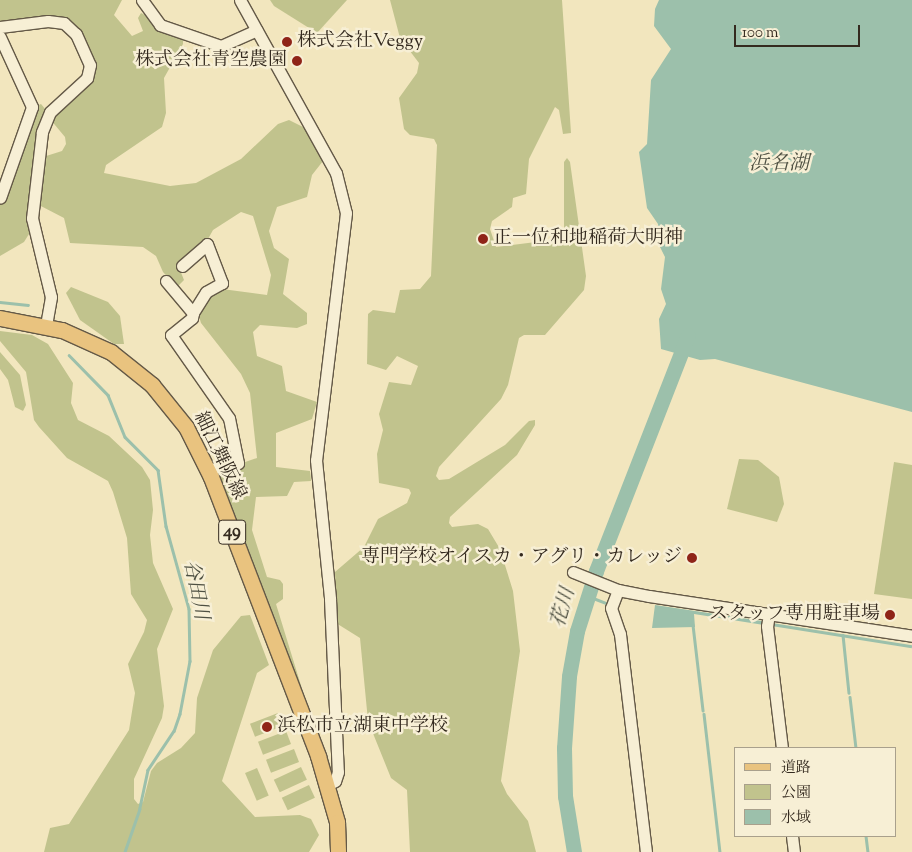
<!DOCTYPE html>
<meta charset="utf-8">
<style>
body{margin:0}
#map{position:relative;width:912px;height:852px;overflow:hidden;background:#f2e6be;font-family:"Sorts Mill Goudy","Noto Serif JP",serif}
div>[style]{position:absolute}
.green>*{inset:0;background:#c1c38d;transform-origin:0 0}
.water>*{inset:0;background:#9cc0ab;transform-origin:0 0}
.stream>*{height:2.5px;margin:-1.25px;padding:0 1.25px;transform-origin:1.25px;border-radius:1.25px;background:#9cc0ab}
.river>*{height:15px;margin:-7.5px;padding:0 7.5px;transform-origin:7.5px;border-radius:7.5px;background:#9cc0ab}
.roads{filter:drop-shadow(1px 0 #645947) drop-shadow(-1px 0 #645947) drop-shadow(0 1px #645947) drop-shadow(0 -1px #645947)}
.minor>*{height:11px;margin:-5.5px;padding:0 5.5px;transform-origin:5.5px;border-radius:5.5px;background:#f7efd5}
.major>*{height:15px;margin:-7.5px;padding:0 7.5px;transform-origin:7.5px;border-radius:7.5px;background:#e9c37f}
.dots>*{width:14px;height:14px;translate:-50% -50%;box-sizing:border-box;border:2px solid #f7efd5;border-radius:50%}
span{translate:-50% -50%;white-space:nowrap;text-align:center;line-height:1.15;-webkit-text-stroke:5px #f7efd5;paint-order:stroke}
.shield-label span{padding:1px 4px;background:#f7efd5;border:1px solid;border-radius:4px;-webkit-text-stroke-width:0}
.shield-label{font-size:18px;color:#342a1f;font-weight:700}
.poi-label{font-size:19px;color:#342a1f}
.left{translate:0 -50%;text-align:left}
.right{translate:-100% -50%;text-align:right}
.street-label{font-size:19px;color:#342a1f}
.water-label{font-size:20px;color:#4e5042;font-style:italic}
.legend{position:absolute;left:734px;top:747px;width:162px;height:90px;box-sizing:border-box;background:#f7efd5;border:1px solid #a9a08c;margin:0;padding:6px 9px;list-style:none;font-size:15px;color:#342a1f}
.legend li{display:flex;align-items:center;gap:10px;height:25px}
.legend b{width:25px;border:1px solid #a9a08c}
.scale{position:absolute;left:734px;top:25px;width:126px;height:22px;box-sizing:border-box;border:2px solid #342a1f;border-top:0;padding-left:6px;font-size:15px;line-height:18px;white-space:nowrap;color:#342a1f;-webkit-text-stroke:4px #f7efd5;paint-order:stroke}
</style>
<div id="map">
<div class="green">
<i style="clip-path:polygon(0 0,122px 0,114px 15px,132px 36px,143px 31px,138px 18px,141px 13px,183px 35px,183px 44px,164px 78px,166px 113px,162px 127px,106px 165px,104px 173px,170px 186px,196px 183px,241px 159px,278px 124px,289px 120px,305px 128px,323px 161px,312px 175px,307px 197px,277px 207px,269px 231px,274px 248px,289px 259px,283px 294px,307px 313px,307px 324px,297px 328px,260px 325px,253px 332px,257px 356px,282px 366px,286px 391px,317px 402px,312px 419px,276px 433px,276px 467px,310px 471px,311px 481px,294px 482px,287px 496px,256px 497px,252px 530px,267px 577px,280px 580px,283px 584px,283px 599px,276px 604px,303px 692px,218px 476px,225px 469px,257px 458px,250px 393px,241px 374px,201px 323px,198px 313px,205px 298px,222px 289px,267px 295px,271px 275px,253px 216px,241px 212px,213px 230px,208px 239px,181px 263px,180px 270px,184px 280px,177px 287px,163px 272px,156px 256px,143px 247px,70px 243px,64px 218px,37px 204px,43px 157px,62px 151px,66px 144px,65px 137px,50px 119px,90px 79px,73px 25px,0 24px)"></i>
<i style="clip-path:polygon(270px 0,347px 0,317px 33px,274px 6px)"></i>
<i style="clip-path:polygon(390px 0,562px 0,571px 133px,563px 134px,559px 110px,555px 107px,529px 159px,526px 194px,513px 198px,512px 207px,492px 221px,490px 229px,496px 247px,560px 239px,564px 230px,564px 162px,567px 158px,570px 162px,586px 276px,584px 290px,545px 335px,524px 335px,519px 338px,508px 385px,501px 399px,439px 467px,436px 476px,439px 480px,449px 479px,505px 445px,529px 421px,535px 420px,535px 425px,517px 455px,450px 517px,449px 523px,452px 527px,478px 524px,488px 529px,500px 549px,513px 591px,520px 651px,501px 781px,507px 794px,528px 821px,536px 852px,410px 852px,407px 790px,391px 778px,368px 721px,360px 638px,336px 623px,335px 572px,364px 547px,378px 519px,407px 503px,411px 493px,409px 489px,379px 483px,377px 454px,383px 430px,379px 414px,389px 382px,411px 385px,418px 366px,397px 356px,386px 370px,367px 364px,368px 314px,373px 310px,395px 313px,400px 290px,420px 289px,431px 276px,437px 145px,434px 139px,410px 135px,404px 129px,399px 98px,417px 73px,419px 63px,400px 38px)"></i>
<i style="clip-path:polygon(41px 104px,46px 110px,29px 234px,24px 242px,0 256px,0 203px,35px 107px)"></i>
<i style="clip-path:polygon(71px 287px,108px 302px,120px 316px,124px 344px,114px 344px,80px 320px,66px 293px)"></i>
<i style="clip-path:polygon(0 331px,32px 335px,48px 344px,73px 383px,71px 403px,78px 420px,109px 436px,142px 467px,150px 480px,153px 510px,150px 535px,153px 563px,173px 609px,157px 649px,164px 706px,162px 718px,134px 779px,134px 799px,138px 804px,143px 802px,151px 771px,157px 763px,181px 748px,195px 733px,197px 698px,213px 650px,241px 616px,250px 615px,269px 665px,257px 673px,222px 781px,255px 817px,300px 815px,311px 819px,319px 835px,309px 852px,44px 852px,50px 828px,69px 824px,129px 730px,135px 693px,128px 664px,144px 632px,147px 620px,131px 594px,127px 538px,113px 492px,108px 481px,67px 458px,39px 427px,34px 420px,26px 372px,0 341px)"></i>
<i style="clip-path:polygon(0 352px,20px 375px,26px 405px,23px 411px,15px 407px,8px 380px,0 369px)"></i>
<i style="clip-path:polygon(739px 459px,758px 460px,779px 477px,784px 504px,777px 522px,727px 509px)"></i>
<i style="clip-path:polygon(894px 462px,912px 465px,912px 599px,874px 594px)"></i>
<i style="left:278px;top:713px;width:14px;height:30px;rotate:69deg"></i>
<i style="left:286px;top:731px;width:14px;height:30px;rotate:69deg"></i>
<i style="left:294px;top:749px;width:14px;height:30px;rotate:69deg"></i>
<i style="left:301px;top:767px;width:14px;height:30px;rotate:65deg"></i>
<i style="left:257px;top:768px;width:30px;height:13px;rotate:67deg"></i>
<i style="left:309px;top:785px;width:14px;height:30px;rotate:65deg"></i>
</div>
<div class="water">
<i style="clip-path:polygon(659px 0,912px 0,912px 412px,715px 359px,700px 360px,661px 349px,659px 319px,666px 304px,661px 289px,665px 257px,657px 241px,658px 224px,647px 208px,639px 152px,647px 144px,651px 80px,671px 49px,654px 26px,655px 9px)"></i>
<i style="clip-path:polygon(655px 605px,762px 621px,764px 625px,694px 614px,695px 627px,652px 628px)"></i>
<i style="left:772px;top:623px;width:142px;height:3px;rotate:9deg"></i>
</div>
<div class="stream">
<i style="left:0;top:302px;width:28px;rotate:6deg"></i>
<i style="left:69px;top:355px;width:56px;rotate:45.7deg"></i>
<i style="left:108px;top:395px;width:45px;rotate:68deg"></i>
<i style="left:125px;top:437px;width:47px;rotate:45deg"></i>
<i style="left:158px;top:470px;width:57px;rotate:81.9deg"></i>
<i style="left:166px;top:526px;width:86px;rotate:74.5deg"></i>
<i style="left:189px;top:609px;width:52px;rotate:88.9deg"></i>
<i style="left:190px;top:661px;width:54px;rotate:100.7deg"></i>
<i style="left:180px;top:714px;width:18px;rotate:109deg"></i>
<i style="left:174px;top:731px;width:47px;rotate:123.7deg"></i>
<i style="left:148px;top:770px;width:40px;rotate:102deg"></i>
<i style="left:140px;top:809px;width:46px;rotate:109.2deg"></i>
<i style="left:588px;top:596px;width:22px;rotate:21deg"></i>
<i style="left:693px;top:625px;width:86px;rotate:83.3deg"></i>
<i style="left:843px;top:635px;width:58px;rotate:84.1deg"></i>
<i style="left:850px;top:697px;width:51px;rotate:83.3deg"></i>
<i style="left:704px;top:714px;width:139px;rotate:83.4deg"></i>
<i style="left:866px;top:836px;width:16px;rotate:83deg"></i>
</div>
<div class="river">
<i style="left:574px;top:852px;width:57px;rotate:-99.1deg"></i>
<i style="left:565px;top:796px;width:48px;rotate:-91.2deg"></i>
<i style="left:564px;top:748px;width:72px;rotate:-86deg"></i>
<i style="left:569px;top:676px;width:46px;rotate:-79.9deg"></i>
<i style="left:577px;top:631px;width:63px;rotate:-72.4deg"></i>
<i style="left:596px;top:571px;width:253px;rotate:-68.7deg"></i>
</div>
<div class="roads">
<div class="minor">
<i style="left:142px;top:0;width:31px;rotate:54deg"></i>
<i style="left:160px;top:25px;width:65px;rotate:19deg"></i>
<i style="left:221px;top:46px;width:39px;rotate:-24deg"></i>
<i style="left:240px;top:0;width:198px;rotate:61deg"></i>
<i style="left:336px;top:173px;width:41px;rotate:76deg"></i>
<i style="left:346px;top:213px;width:249px;rotate:96.9deg"></i>
<i style="left:316px;top:460px;width:140px;rotate:84.2deg"></i>
<i style="left:330px;top:599px;width:173px;rotate:87.4deg"></i>
<i style="left:338px;top:772px;width:9px;rotate:108deg"></i>
<i style="left:335px;top:781px;width:9px;rotate:153deg"></i>
<i style="left:0;top:27px;width:48px;rotate:-7.1deg"></i>
<i style="left:48px;top:21px;width:16px;rotate:7deg"></i>
<i style="left:64px;top:23px;width:16px;rotate:43deg"></i>
<i style="left:76px;top:34px;width:34px;rotate:66deg"></i>
<i style="left:90px;top:65px;width:13px;rotate:103deg"></i>
<i style="left:87px;top:78px;width:50px;rotate:137.4deg"></i>
<i style="left:50px;top:112px;width:22px;rotate:112deg"></i>
<i style="left:42px;top:132px;width:87px;rotate:96.6deg"></i>
<i style="left:32px;top:218px;width:81px;rotate:76.5deg"></i>
<i style="left:51px;top:297px;width:29px;rotate:100deg"></i>
<i style="left:0;top:37px;width:77px;rotate:65.4deg"></i>
<i style="left:32px;top:107px;width:96px;rotate:109.4deg"></i>
<i style="left:182px;top:266px;width:33px;rotate:-41deg"></i>
<i style="left:207px;top:244px;width:42px;rotate:69deg"></i>
<i style="left:222px;top:283px;width:18px;rotate:151deg"></i>
<i style="left:206px;top:292px;width:25px;rotate:122deg"></i>
<i style="left:166px;top:281px;width:42px;rotate:49.8deg"></i>
<i style="left:193px;top:313px;width:5px;rotate:101deg"></i>
<i style="left:192px;top:318px;width:27px;rotate:141deg"></i>
<i style="left:171px;top:335px;width:101px;rotate:55.1deg"></i>
<i style="left:229px;top:418px;width:46px;rotate:78.7deg"></i>
<i style="left:238px;top:463px;width:31px;rotate:167deg"></i>
<i style="left:573px;top:572px;width:48px;rotate:21.8deg"></i>
<i style="left:618px;top:590px;width:32px;rotate:11deg"></i>
<i style="left:649px;top:596px;width:266px;rotate:8.6deg"></i>
<i style="left:618px;top:590px;width:19px;rotate:111deg"></i>
<i style="left:611px;top:608px;width:28px;rotate:71deg"></i>
<i style="left:620px;top:634px;width:220px;rotate:83.2deg"></i>
<i style="left:769px;top:614px;width:12px;rotate:99deg"></i>
<i style="left:767px;top:626px;width:123px;rotate:83deg"></i>
<i style="left:792px;top:836px;width:16px;rotate:83deg"></i>
</div>
<div class="major">
<i style="left:0;top:318px;width:63px;rotate:11deg"></i>
<i style="left:62px;top:330px;width:54px;rotate:24.2deg"></i>
<i style="left:111px;top:352px;width:53px;rotate:38.8deg"></i>
<i style="left:152px;top:385px;width:54px;rotate:51deg"></i>
<i style="left:186px;top:427px;width:56px;rotate:63.4deg"></i>
<i style="left:211px;top:477px;width:299px;rotate:69deg"></i>
<i style="left:318px;top:756px;width:69px;rotate:73.9deg"></i>
<i style="left:337px;top:822px;width:30px;rotate:88deg"></i>
</div>
</div>
<div class="dots">
<i style="left:287px;top:42px;background:#8f2418"></i>
<i style="left:297px;top:61px;background:#8f2418"></i>
<i style="left:483px;top:239px;background:#8f2418"></i>
<i style="left:692px;top:558px;background:#8f2418"></i>
<i style="left:890px;top:615px;background:#8f2418"></i>
<i style="left:267px;top:727px;background:#8f2418"></i>
</div>
<div class="shield-label">
<span style="left:232px;top:532px">49</span>
</div>
<div class="poi-label">
<span class="left" style="left:297px;top:42px">株式会社Veggy</span>
<span class="right" style="left:287px;top:61px">株式会社青空農園</span>
<span class="left" style="left:493px;top:239px">正一位和地稲荷大明神</span>
<span class="right" style="left:682px;top:558px">専門学校オイスカ・アグリ・カレッジ</span>
<span class="right" style="left:880px;top:615px">スタッフ専用駐車場</span>
<span class="left" style="left:277px;top:727px">浜松市立湖東中学校</span>
</div>
<div class="street-label">
<span style="left:219px;top:456px;rotate:64deg">細江舞阪線</span>
</div>
<div class="water-label">
<span style="left:779px;top:164px">浜名湖</span>
<span style="left:195px;top:590px;rotate:79deg">谷田川</span>
<span style="left:564px;top:608px;rotate:-74deg">花川</span>
</div>
<ul class="legend">
<li><b style="height:6px;background:#e9c37f"></b>道路</li>
<li><b style="height:14px;background:#c1c38d"></b>公園</li>
<li><b style="height:14px;background:#9cc0ab"></b>水域</li>
</ul>
<div class="scale">100 m</div>
</div>
